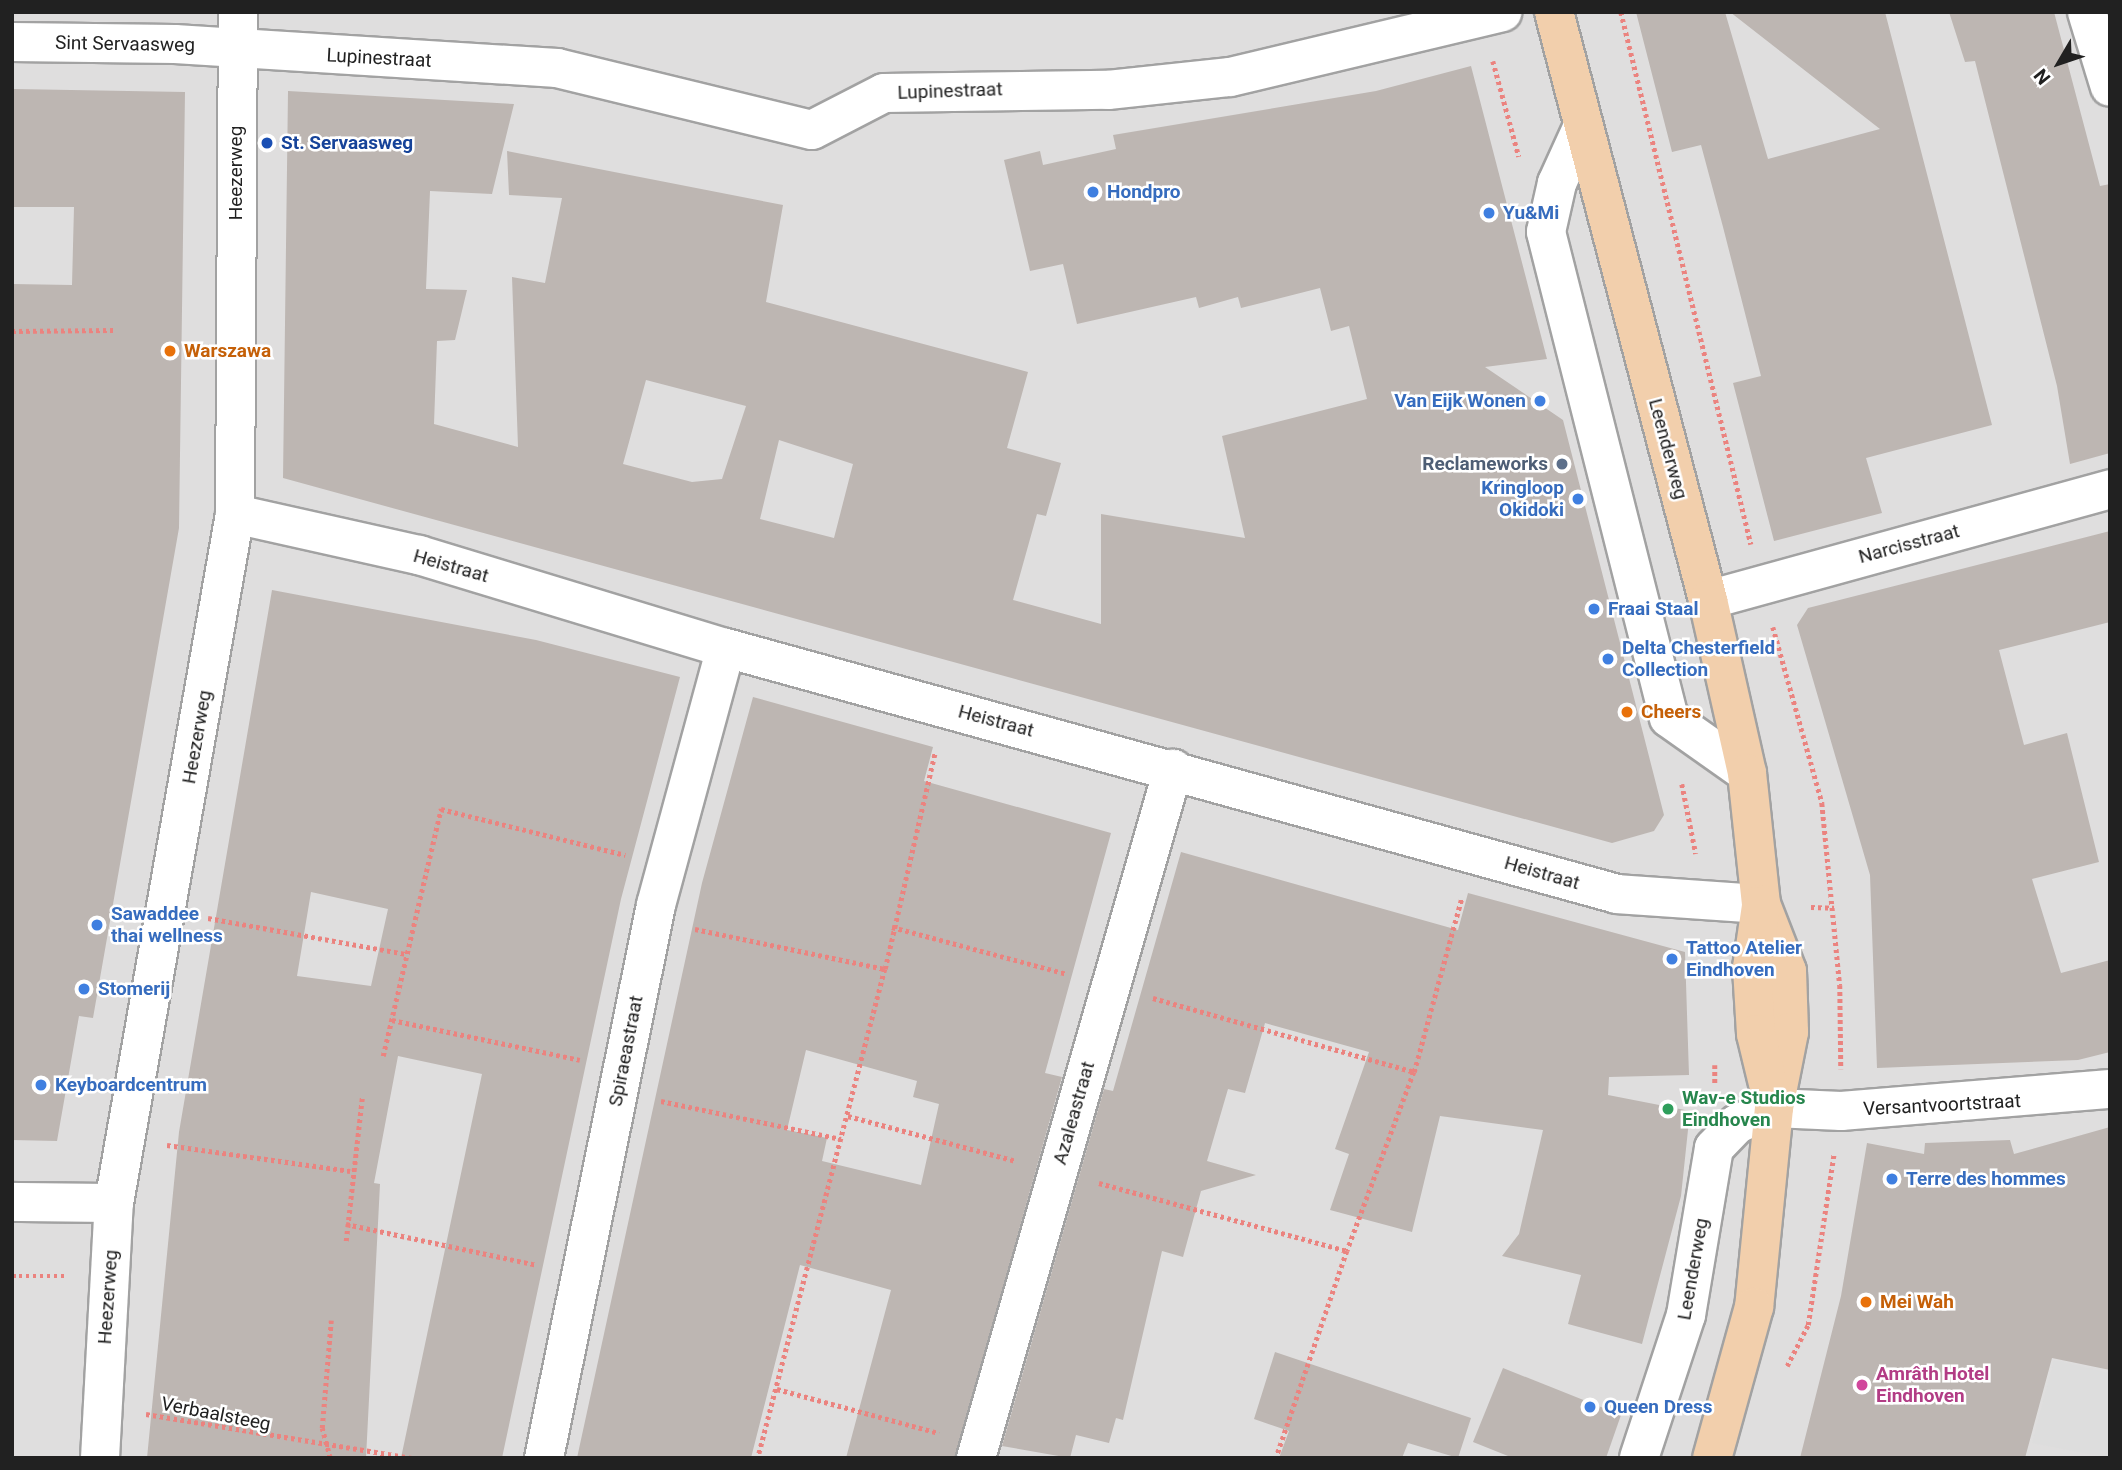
<!DOCTYPE html>
<meta charset="utf-8">
<style>
body{margin:0}
#map{position:relative;width:2122px;height:1470px;overflow:hidden;background:#f0ede9;font-family:Roboto,sans-serif}
div>[style]{position:absolute}
.residential>*{inset:0;background:#dfdede;transform-origin:0 0}
.parking>*{inset:0;background:#ddd}
.building>*{inset:0;background:#bdb6b2}
.path>*{height:4.5px;margin-top:-2.25px;transform-origin:0;background:repeating-linear-gradient(90deg,#eb837f 0 3.5px,transparent 0 7px)}
.roads{filter:drop-shadow(2px 0 #a2a2a2) drop-shadow(-2px 0 #a2a2a2) drop-shadow(0 2px #a2a2a2) drop-shadow(0 -2px #a2a2a2)}
.minor>*{height:38px;margin:-19px;padding:0 19px;transform-origin:19px;border-radius:19px;background:#fff}
.major>*{height:38px;margin:-19px;padding:0 19px;transform-origin:19px;border-radius:19px;background:#f2cfac}
.dots>*{width:19px;height:19px;translate:-50% -50%;box-sizing:border-box;border:4px solid #fff;border-radius:50%}
span{translate:-50% -50%;white-space:nowrap;text-align:center;line-height:1.15;-webkit-text-stroke:5px #fff;paint-order:stroke}
.street-label{font-size:19px;color:#212121}
.transit-label{font-size:19px;color:#164399;font-weight:700}
.left{translate:0 -50%;text-align:left}
.shop-label{font-size:19px;color:#366cbe;font-weight:700}
.right{translate:-100% -50%;text-align:right}
.food-label{font-size:19px;color:#c56008;font-weight:700}
.service-label{font-size:19px;color:#4e5e75;font-weight:700}
.leisure-label{font-size:19px;color:#27864d;font-weight:700}
.hotel-label{font-size:19px;color:#b23c85;font-weight:700}
.frame{position:absolute;inset:0;border:14px solid #212121;pointer-events:none}
.north{position:absolute;left:2024px;top:28px;width:70px;height:70px;-webkit-text-stroke:5px #fff;paint-order:stroke;rotate:231deg;font-size:19px;font-weight:700;line-height:28px;text-align:center;color:#212121}
.north::after{content:'';display:block;margin:auto;width:24px;height:32px;background:#212121;clip-path:polygon(50% 0,100% 100%,50% 72%,0 100%)}
</style>
<div id="map">
<div class="residential">
<i style="left:12px;top:12px;width:2098px;height:1446px"></i>
</div>
<div class="parking">
<i style="clip-path:polygon(2054px 1360px,2110px 1373px,2110px 1458px,2032px 1443px)"></i>
</div>
<div class="building">
<i style="clip-path:polygon(1636px 12px,1725px 12px,1768px 159px,1880px 129px,1730px 12px,1885px 12px,1992px 425px,1866px 458px,1882px 513px,1774px 541px,1733px 383px,1761px 376px,1723px 227px,1701px 145px,1672px 152px)"></i>
<i style="clip-path:polygon(1949px 12px,2054px 12px,2100px 186px,2110px 184px,2110px 453px,2070px 464px,2057px 386px,1975px 61px,1965px 62px)"></i>
<i style="clip-path:polygon(evenodd,1471px 66px,1547px 359px,1485px 367px,1563px 420px,1664px 815px,1654px 831px,1612px 843px,283px 478px,288px 91px,514px 104px,492px 194px,430px 191px,426px 289px,467px 290px,455px 340px,437px 341px,434px 424px,518px 447px,512px 277px,545px 283px,562px 198px,509px 195px,507px 151px,783px 205px,766px 302px,1028px 372px,1007px 448px,1061px 463px,1046px 516px,1037px 514px,1013px 600px,1101px 624px,1101px 514px,1245px 538px,1222px 436px,1367px 399px,1349px 326px,1331px 331px,1320px 288px,1241px 308px,1238px 297px,1199px 308px,1196px 297px,1077px 324px,1063px 264px,1030px 271px,1004px 160px,1040px 151px,1043px 165px,1116px 149px,1113px 135px,1376px 91px,1471px 66px,646px 380px,746px 406px,722px 479px,692px 482px,623px 464px,646px 380px,1471px 66px,779px 440px,853px 464px,834px 538px,760px 519px,779px 440px)"></i>
<i style="clip-path:polygon(14px 89px,185px 92px,179px 528px,93px 1018px,79px 1016px,57px 1141px,12px 1140px,12px 284px,72px 285px,74px 207px,14px 207px)"></i>
<i style="clip-path:polygon(2110px 531px,2110px 622px,1999px 650px,2024px 745px,2067px 733px,2099px 862px,2032px 879px,2061px 973px,2110px 960px,2110px 1052px,2078px 1060px,1877px 1068px,1870px 875px,1797px 625px,1808px 608px)"></i>
<i style="clip-path:polygon(evenodd,272px 590px,536px 640px,680px 677px,621px 899px,502px 1458px,401px 1458px,482px 1074px,398px 1056px,374px 1183px,380px 1184px,366px 1458px,147px 1458px,179px 1132px,272px 590px,311px 892px,388px 909px,371px 986px,297px 976px,311px 892px)"></i>
<i style="clip-path:polygon(evenodd,753px 697px,933px 747px,924px 781px,1111px 833px,1045px 1073px,1062px 1077px,955px 1458px,846px 1458px,891px 1290px,800px 1265px,751px 1458px,577px 1458px,702px 883px,753px 697px,806px 1050px,917px 1081px,913px 1097px,939px 1104px,921px 1185px,822px 1161px,827px 1138px,787px 1130px,806px 1050px)"></i>
<i style="clip-path:polygon(1181px 852px,1458px 930px,1468px 893px,1685px 952px,1689px 1075px,1609px 1077px,1608px 1095px,1690px 1111px,1681px 1196px,1642px 1344px,1568px 1324px,1581px 1275px,1502px 1256px,1519px 1234px,1543px 1130px,1440px 1116px,1412px 1232px,1330px 1210px,1349px 1154px,1335px 1149px,1369px 1052px,1265px 1023px,1245px 1093px,1228px 1089px,1207px 1161px,1256px 1175px,1201px 1191px,1183px 1257px,1162px 1251px,1123px 1420px,1116px 1418px,1109px 1443px,1076px 1435px,1070px 1458px,1002px 1446px,1104px 1089px,1113px 1091px)"></i>
<i style="clip-path:polygon(2110px 1127px,2110px 1370px,2052px 1358px,2025px 1458px,1800px 1458px,1841px 1296px,1867px 1143px,1924px 1154px,1925px 1143px,2010px 1140px,2014px 1154px)"></i>
<i style="clip-path:polygon(1275px 1352px,1471px 1418px,1458px 1458px,1408px 1443px,1402px 1458px,1279px 1458px,1289px 1431px,1254px 1419px)"></i>
<i style="clip-path:polygon(1503px 1368px,1621px 1415px,1606px 1458px,1513px 1458px,1473px 1442px)"></i>
</div>
<div class="path">
<i style="left:1621px;top:12px;width:548px;rotate:76.27deg"></i>
<i style="left:1493px;top:61px;width:99px;rotate:74.8deg"></i>
<i style="left:12px;top:331px;width:101px;rotate:-0.6deg"></i>
<i style="left:1773px;top:627px;width:183px;rotate:74.4deg"></i>
<i style="left:1822px;top:803px;width:183px;rotate:84.4deg"></i>
<i style="left:1840px;top:985px;width:84px;rotate:89.3deg"></i>
<i style="left:1682px;top:784px;width:71px;rotate:78.7deg"></i>
<i style="left:1811px;top:907px;width:23px;rotate:2deg"></i>
<i style="left:208px;top:918px;width:202px;rotate:10.3deg"></i>
<i style="left:892px;top:927px;width:181px;rotate:15deg"></i>
<i style="left:695px;top:929px;width:194px;rotate:11.9deg"></i>
<i style="left:885px;top:969px;width:505px;rotate:104.56deg"></i>
<i style="left:885px;top:969px;width:223px;rotate:-77deg"></i>
<i style="left:1153px;top:998px;width:271px;rotate:15.8deg"></i>
<i style="left:1414px;top:1072px;width:191px;rotate:110.5deg"></i>
<i style="left:392px;top:1020px;width:192px;rotate:12deg"></i>
<i style="left:383px;top:1056px;width:254px;rotate:-76.8deg"></i>
<i style="left:441px;top:809px;width:190px;rotate:14deg"></i>
<i style="left:1715px;top:1065px;width:19px;rotate:90deg"></i>
<i style="left:1414px;top:1072px;width:181px;rotate:-74.7deg"></i>
<i style="left:661px;top:1101px;width:184px;rotate:11.9deg"></i>
<i style="left:848px;top:1116px;width:174px;rotate:15deg"></i>
<i style="left:167px;top:1145px;width:185px;rotate:8.1deg"></i>
<i style="left:1099px;top:1183px;width:257px;rotate:15.3deg"></i>
<i style="left:1347px;top:1251px;width:219px;rotate:108.9deg"></i>
<i style="left:346px;top:1224px;width:195px;rotate:12.1deg"></i>
<i style="left:346px;top:1241px;width:144px;rotate:-83.6deg"></i>
<i style="left:12px;top:1276px;width:55px"></i>
<i style="left:1787px;top:1366px;width:46px;rotate:-62.9deg"></i>
<i style="left:1808px;top:1325px;width:173px;rotate:-81.4deg"></i>
<i style="left:777px;top:1389px;width:168px;rotate:15.2deg"></i>
<i style="left:146px;top:1414px;width:271px;rotate:9.4deg"></i>
<i style="left:330px;top:1458px;width:31px;rotate:-105deg"></i>
<i style="left:322px;top:1428px;width:108px;rotate:-85.2deg"></i>
</div>
<div class="roads">
<div class="minor">
<i style="left:2087px;top:12px;width:78px;rotate:73deg"></i>
<i style="left:12px;top:42px;width:163px;rotate:0.7deg"></i>
<i style="left:175px;top:44px;width:383px;rotate:3.6deg"></i>
<i style="left:557px;top:68px;width:262px;rotate:13.7deg"></i>
<i style="left:812px;top:130px;width:81px;rotate:-27.2deg"></i>
<i style="left:884px;top:93px;width:224px;rotate:-0.8deg"></i>
<i style="left:1108px;top:90px;width:123px;rotate:-6.1deg"></i>
<i style="left:1230px;top:77px;width:280px;rotate:-13.4deg"></i>
<i style="left:1583px;top:126px;width:63px;rotate:114.5deg"></i>
<i style="left:1557px;top:183px;width:50px;rotate:102.7deg"></i>
<i style="left:1546px;top:232px;width:501px;rotate:75.8deg"></i>
<i style="left:1669px;top:718px;width:95px;rotate:35.2deg"></i>
<i style="left:235px;top:514px;width:189px;rotate:12.6deg"></i>
<i style="left:419px;top:555px;width:321px;rotate:16.9deg"></i>
<i style="left:726px;top:648px;width:924px;rotate:15.43deg"></i>
<i style="left:1617px;top:894px;width:144px;rotate:4deg"></i>
<i style="left:1708px;top:600px;width:417px;rotate:-15.4deg"></i>
<i style="left:12px;top:1202px;width:102px;rotate:0.6deg"></i>
<i style="left:100px;top:1458px;width:255px;rotate:-86.9deg"></i>
<i style="left:114px;top:1203px;width:700px;rotate:-80.04deg"></i>
<i style="left:235px;top:514px;width:502px;rotate:-89.66deg"></i>
<i style="left:544px;top:1458px;width:564px;rotate:-78.55deg"></i>
<i style="left:656px;top:905px;width:266px;rotate:-74.8deg"></i>
<i style="left:976px;top:1458px;width:717px;rotate:-74.04deg"></i>
<i style="left:1639px;top:1458px;width:151px;rotate:-71.8deg"></i>
<i style="left:1686px;top:1315px;width:169px;rotate:-80.5deg"></i>
<i style="left:1714px;top:1148px;width:33px;rotate:-46deg"></i>
<i style="left:1737px;top:1124px;width:40px;rotate:-23.4deg"></i>
<i style="left:1774px;top:1108px;width:67px;rotate:2.6deg"></i>
<i style="left:1841px;top:1111px;width:270px;rotate:-4.7deg"></i>
</div>
<div class="major">
<i style="left:1554px;top:12px;width:608px;rotate:75.32deg"></i>
<i style="left:1708px;top:600px;width:177px;rotate:77.3deg"></i>
<i style="left:1747px;top:773px;width:132px;rotate:83.9deg"></i>
<i style="left:1761px;top:904px;width:72px;rotate:68.8deg"></i>
<i style="left:1787px;top:971px;width:61px;rotate:88.1deg"></i>
<i style="left:1789px;top:1032px;width:77px;rotate:101.2deg"></i>
<i style="left:1774px;top:1108px;width:200px;rotate:95.7deg"></i>
<i style="left:1754px;top:1307px;width:157px;rotate:105.5deg"></i>
<i style="left:1761px;top:906px;width:63px;rotate:98.3deg"></i>
<i style="left:1752px;top:968px;width:66px;rotate:86.5deg"></i>
<i style="left:1756px;top:1034px;width:64px;rotate:76.4deg"></i>
</div>
</div>
<div class="dots">
<i style="left:267px;top:143px;background:#1a4fb4"></i>
<i style="left:1093px;top:192px;background:#3f7fe0"></i>
<i style="left:1489px;top:213px;background:#3f7fe0"></i>
<i style="left:170px;top:351px;background:#e8710a"></i>
<i style="left:1540px;top:401px;background:#3f7fe0"></i>
<i style="left:1562px;top:464px;background:#5c6f8a"></i>
<i style="left:1578px;top:499px;background:#3f7fe0"></i>
<i style="left:1594px;top:609px;background:#3f7fe0"></i>
<i style="left:1608px;top:659px;background:#3f7fe0"></i>
<i style="left:1627px;top:712px;background:#e8710a"></i>
<i style="left:97px;top:925px;background:#3f7fe0"></i>
<i style="left:1672px;top:959px;background:#3f7fe0"></i>
<i style="left:84px;top:989px;background:#3f7fe0"></i>
<i style="left:41px;top:1085px;background:#3f7fe0"></i>
<i style="left:1668px;top:1109px;background:#2e9e5b"></i>
<i style="left:1892px;top:1179px;background:#3f7fe0"></i>
<i style="left:1866px;top:1302px;background:#e8710a"></i>
<i style="left:1862px;top:1385px;background:#d1479c"></i>
<i style="left:1590px;top:1407px;background:#3f7fe0"></i>
</div>
<div class="street-label">
<span style="left:125px;top:44px;rotate:1deg">Sint Servaasweg</span>
<span style="left:379px;top:58px;rotate:3deg">Lupinestraat</span>
<span style="left:950px;top:91px;rotate:-2deg">Lupinestraat</span>
<span style="left:236px;top:173px;rotate:-90deg">Heezerweg</span>
<span style="left:1668px;top:449px;rotate:75deg">Leenderweg</span>
<span style="left:1909px;top:544px;rotate:-15deg">Narcisstraat</span>
<span style="left:451px;top:566px;rotate:16deg">Heistraat</span>
<span style="left:996px;top:721px;rotate:15deg">Heistraat</span>
<span style="left:197px;top:737px;rotate:-80deg">Heezerweg</span>
<span style="left:1542px;top:873px;rotate:16deg">Heistraat</span>
<span style="left:626px;top:1051px;rotate:-79deg">Spiraeastraat</span>
<span style="left:1942px;top:1105px;rotate:-3deg">Versantvoortstraat</span>
<span style="left:1074px;top:1113px;rotate:-74deg">Azaleastraat</span>
<span style="left:1693px;top:1269px;rotate:-80deg">Leenderweg</span>
<span style="left:108px;top:1297px;rotate:-86deg">Heezerweg</span>
<span style="left:216px;top:1414px;rotate:11deg">Verbaalsteeg</span>
</div>
<div class="transit-label">
<span class="left" style="left:281px;top:143px">St. Servaasweg</span>
</div>
<div class="shop-label">
<span class="left" style="left:1107px;top:192px">Hondpro</span>
<span class="left" style="left:1503px;top:213px">Yu&amp;Mi</span>
<span class="right" style="left:1526px;top:401px">Van Eijk Wonen</span>
<span class="right" style="left:1564px;top:499px">Kringloop<br>Okidoki</span>
<span class="left" style="left:1608px;top:609px">Fraai Staal</span>
<span class="left" style="left:1622px;top:659px">Delta Chesterfield<br>Collection</span>
<span class="left" style="left:111px;top:925px">Sawaddee<br>thai wellness</span>
<span class="left" style="left:1686px;top:959px">Tattoo Atelier<br>Eindhoven</span>
<span class="left" style="left:98px;top:989px">Stomerij</span>
<span class="left" style="left:55px;top:1085px">Keyboardcentrum</span>
<span class="left" style="left:1906px;top:1179px">Terre des hommes</span>
<span class="left" style="left:1604px;top:1407px">Queen Dress</span>
</div>
<div class="food-label">
<span class="left" style="left:184px;top:351px">Warszawa</span>
<span class="left" style="left:1641px;top:712px">Cheers</span>
<span class="left" style="left:1880px;top:1302px">Mei Wah</span>
</div>
<div class="service-label">
<span class="right" style="left:1548px;top:464px">Reclameworks</span>
</div>
<div class="leisure-label">
<span class="left" style="left:1682px;top:1109px">Wav-e Studios<br>Eindhoven</span>
</div>
<div class="hotel-label">
<span class="left" style="left:1876px;top:1385px">Amrâth Hotel<br>Eindhoven</span>
</div>
<div class="frame"></div>
<div class="north">N</div>
</div>
